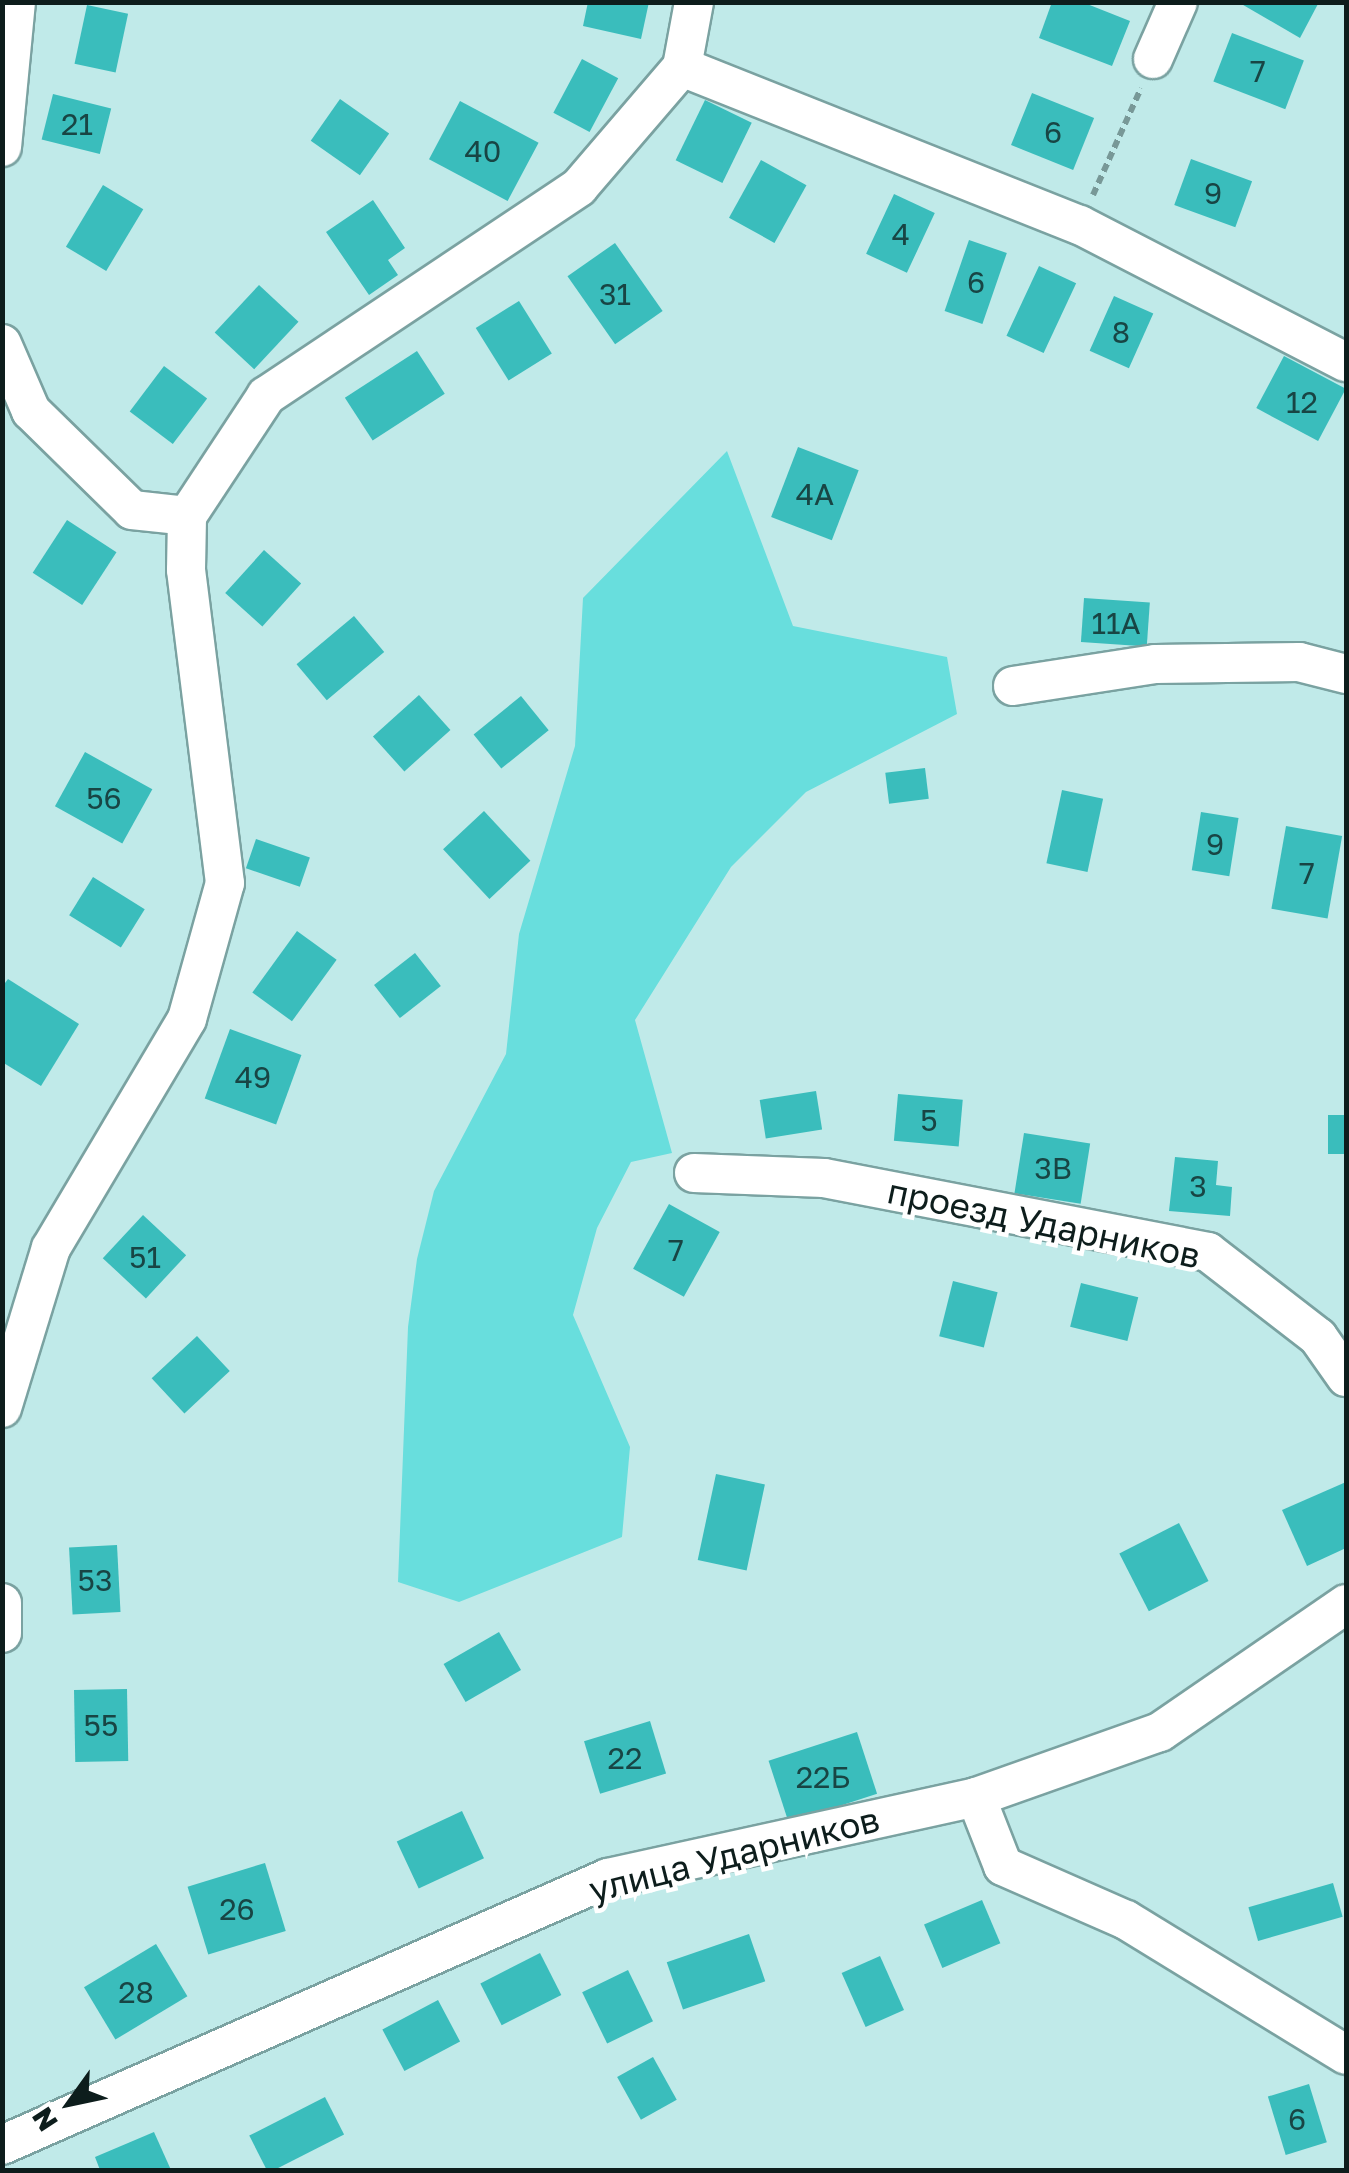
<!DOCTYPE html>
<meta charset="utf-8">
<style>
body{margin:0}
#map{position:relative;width:1349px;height:2173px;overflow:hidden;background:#c0eae9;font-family:"Golos Text",sans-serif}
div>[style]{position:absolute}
.green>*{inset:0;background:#68dedd}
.building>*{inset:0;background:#3abdbc;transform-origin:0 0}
.path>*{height:6px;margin-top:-3px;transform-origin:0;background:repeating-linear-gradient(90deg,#789897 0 8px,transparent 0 13px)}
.roads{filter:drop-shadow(2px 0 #7aa2a1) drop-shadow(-2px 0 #7aa2a1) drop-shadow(0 2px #7aa2a1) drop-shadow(0 -2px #7aa2a1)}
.street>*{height:38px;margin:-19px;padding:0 19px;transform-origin:19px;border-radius:19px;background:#fff}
span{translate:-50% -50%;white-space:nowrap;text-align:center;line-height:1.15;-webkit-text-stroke:9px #fff;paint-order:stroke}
.number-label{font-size:30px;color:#184544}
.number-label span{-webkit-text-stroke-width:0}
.street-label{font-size:35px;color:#0d1d1c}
.frame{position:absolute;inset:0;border:5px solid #0d1d1c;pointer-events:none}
.north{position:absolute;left:20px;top:2053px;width:100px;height:100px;-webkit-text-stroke:8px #fff;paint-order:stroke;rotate:237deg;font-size:28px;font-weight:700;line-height:40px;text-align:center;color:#0d1d1c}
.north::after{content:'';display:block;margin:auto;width:35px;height:45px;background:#0d1d1c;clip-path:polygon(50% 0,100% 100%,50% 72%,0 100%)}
</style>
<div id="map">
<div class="green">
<i style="clip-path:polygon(727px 451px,793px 626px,947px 657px,957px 714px,806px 792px,731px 867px,635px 1020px,672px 1153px,631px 1162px,597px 1228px,573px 1315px,630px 1447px,622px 1537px,459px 1602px,398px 1582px,408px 1327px,417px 1259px,434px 1191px,506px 1054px,519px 934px,575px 746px,583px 598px)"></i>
</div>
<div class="building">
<i style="clip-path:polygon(588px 2px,649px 2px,641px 39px,583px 26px)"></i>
<i style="clip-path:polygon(1052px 2px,1082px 2px,1130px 21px,1112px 66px,1039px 38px)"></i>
<i style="clip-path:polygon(1238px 2px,1319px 2px,1300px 38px)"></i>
<i style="left:87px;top:5px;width:42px;height:60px;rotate:12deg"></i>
<i style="left:1232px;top:33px;width:77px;height:52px;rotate:21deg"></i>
<i style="left:582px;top:59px;width:41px;height:61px;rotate:28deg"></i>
<i style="left:1032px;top:93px;width:67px;height:56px;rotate:22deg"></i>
<i style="left:53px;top:94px;width:60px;height:47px;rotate:14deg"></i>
<i style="left:340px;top:99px;width:60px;height:51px;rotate:35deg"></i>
<i style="left:705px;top:100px;width:52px;height:67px;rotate:26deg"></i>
<i style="left:460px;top:101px;width:89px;height:66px;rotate:28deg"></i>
<i style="left:1191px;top:159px;width:65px;height:49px;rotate:20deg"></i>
<i style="left:761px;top:160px;width:52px;height:66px;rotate:29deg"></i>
<i style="left:103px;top:185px;width:47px;height:72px;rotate:31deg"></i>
<i style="left:894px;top:194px;width:45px;height:66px;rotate:25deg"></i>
<i style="clip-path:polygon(373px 200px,405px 248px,388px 260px,398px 275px,369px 295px,326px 232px)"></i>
<i style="left:969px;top:240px;width:40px;height:75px;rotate:19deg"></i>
<i style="left:615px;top:243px;width:83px;height:58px;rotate:55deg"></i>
<i style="left:1039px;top:266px;width:41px;height:77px;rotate:25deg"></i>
<i style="left:259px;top:285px;width:54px;height:65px;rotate:43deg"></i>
<i style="left:1114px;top:296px;width:43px;height:60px;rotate:24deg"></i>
<i style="left:519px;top:301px;width:62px;height:51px;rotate:58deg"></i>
<i style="left:417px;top:351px;width:51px;height:86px;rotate:57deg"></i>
<i style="left:1284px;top:356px;width:70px;height:59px;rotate:28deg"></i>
<i style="left:164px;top:366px;width:54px;height:57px;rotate:37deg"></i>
<i style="left:798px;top:447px;width:65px;height:75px;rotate:21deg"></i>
<i style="left:67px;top:520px;width:59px;height:63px;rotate:33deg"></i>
<i style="left:264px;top:550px;width:50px;height:58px;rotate:42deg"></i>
<i style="left:1084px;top:598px;width:66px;height:44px;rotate:4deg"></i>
<i style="left:354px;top:616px;width:47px;height:75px;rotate:50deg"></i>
<i style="left:419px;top:695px;width:47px;height:62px;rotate:48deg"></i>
<i style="left:521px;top:696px;width:44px;height:61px;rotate:51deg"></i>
<i style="left:85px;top:752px;width:77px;height:62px;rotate:29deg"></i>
<i style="left:925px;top:768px;width:31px;height:40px;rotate:83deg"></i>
<i style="left:1062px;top:790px;width:42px;height:75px;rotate:12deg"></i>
<i style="left:484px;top:811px;width:68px;height:56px;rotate:47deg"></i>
<i style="left:1201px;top:812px;width:38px;height:59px;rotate:9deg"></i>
<i style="left:1286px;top:826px;width:57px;height:84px;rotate:10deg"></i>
<i style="left:256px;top:839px;width:57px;height:31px;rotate:19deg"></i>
<i style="left:93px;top:877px;width:61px;height:45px;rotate:32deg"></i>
<i style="left:297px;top:931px;width:49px;height:76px;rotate:36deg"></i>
<i style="left:415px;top:953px;width:42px;height:52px;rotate:52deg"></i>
<i style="clip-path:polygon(8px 979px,79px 1024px,41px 1086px,2px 1062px,2px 987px)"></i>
<i style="left:230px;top:1029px;width:76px;height:74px;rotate:20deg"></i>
<i style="left:816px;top:1091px;width:39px;height:57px;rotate:81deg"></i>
<i style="left:898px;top:1094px;width:65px;height:47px;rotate:5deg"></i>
<i style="left:1346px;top:1115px;width:39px;height:18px;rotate:90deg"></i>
<i style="left:1024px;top:1133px;width:67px;height:61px;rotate:9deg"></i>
<i style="clip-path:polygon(1175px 1157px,1218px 1161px,1216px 1185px,1232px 1187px,1230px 1216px,1169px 1211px)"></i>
<i style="left:669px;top:1204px;width:58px;height:74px;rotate:29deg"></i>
<i style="left:143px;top:1215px;width:59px;height:59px;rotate:43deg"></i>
<i style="left:953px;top:1281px;width:46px;height:57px;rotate:14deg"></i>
<i style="left:1081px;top:1283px;width:59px;height:45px;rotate:14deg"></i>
<i style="left:197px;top:1336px;width:48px;height:62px;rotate:47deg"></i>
<i style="left:716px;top:1474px;width:50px;height:88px;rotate:12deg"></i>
<i style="clip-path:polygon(1346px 1482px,1346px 1548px,1307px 1566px,1282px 1510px)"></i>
<i style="left:1179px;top:1523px;width:65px;height:67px;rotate:63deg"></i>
<i style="left:117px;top:1545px;width:67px;height:48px;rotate:87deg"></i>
<i style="left:499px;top:1632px;width:44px;height:64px;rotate:60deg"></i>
<i style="left:127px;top:1689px;width:72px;height:53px;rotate:89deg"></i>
<i style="left:650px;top:1721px;width:55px;height:69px;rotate:73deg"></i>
<i style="left:857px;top:1732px;width:65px;height:93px;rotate:72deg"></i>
<i style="left:462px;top:1811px;width:52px;height:72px;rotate:65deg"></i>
<i style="left:265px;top:1863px;width:71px;height:81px;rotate:73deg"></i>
<i style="left:1333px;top:1883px;width:35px;height:88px;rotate:74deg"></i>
<i style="left:982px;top:1900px;width:47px;height:63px;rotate:67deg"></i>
<i style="left:749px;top:1934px;width:50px;height:87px;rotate:71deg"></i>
<i style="left:156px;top:1944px;width:61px;height:84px;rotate:59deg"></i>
<i style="left:540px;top:1953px;width:47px;height:67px;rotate:63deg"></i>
<i style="left:880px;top:1956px;width:59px;height:42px;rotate:66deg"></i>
<i style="left:628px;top:1970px;width:57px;height:51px;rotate:64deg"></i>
<i style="left:438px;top:2000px;width:47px;height:63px;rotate:62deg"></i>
<i style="left:653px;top:2057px;width:49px;height:41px;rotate:61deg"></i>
<i style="left:1309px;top:2084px;width:61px;height:43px;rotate:73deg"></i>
<i style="left:325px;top:2097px;width:42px;height:85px;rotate:63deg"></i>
<i style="clip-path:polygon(154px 2132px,171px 2170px,100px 2170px,95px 2157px)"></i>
</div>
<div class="path">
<i style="left:1093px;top:195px;width:117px;rotate:-65.8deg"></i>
</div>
<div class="roads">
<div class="street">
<i style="left:1153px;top:59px;width:62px;rotate:-66.3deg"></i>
<i style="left:682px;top:67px;width:428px;rotate:21.7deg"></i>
<i style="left:1080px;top:225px;width:299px;rotate:27.3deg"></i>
<i style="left:2px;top:147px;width:146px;rotate:-84.5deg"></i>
<i style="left:2px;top:344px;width:73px;rotate:66.6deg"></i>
<i style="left:31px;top:411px;width:141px;rotate:44.4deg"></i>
<i style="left:132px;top:510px;width:55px;rotate:6.2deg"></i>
<i style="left:1013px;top:686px;width:144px;rotate:-8.8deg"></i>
<i style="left:1155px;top:664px;width:144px;rotate:-0.8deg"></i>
<i style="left:1299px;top:662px;width:49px;rotate:14.3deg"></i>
<i style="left:694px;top:1173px;width:130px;rotate:2.2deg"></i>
<i style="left:824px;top:1178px;width:391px;rotate:10.9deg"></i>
<i style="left:1208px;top:1252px;width:139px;rotate:37.7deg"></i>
<i style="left:1318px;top:1337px;width:49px;rotate:55deg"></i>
<i style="left:2px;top:1408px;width:167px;rotate:-73deg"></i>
<i style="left:51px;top:1248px;width:266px;rotate:-59.3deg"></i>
<i style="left:187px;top:1019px;width:141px;rotate:-74.4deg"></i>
<i style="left:225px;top:883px;width:315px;rotate:-97.1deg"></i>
<i style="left:186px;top:570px;width:54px;rotate:-88.9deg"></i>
<i style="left:187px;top:516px;width:144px;rotate:-56.6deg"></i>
<i style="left:266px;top:396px;width:376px;rotate:-33.7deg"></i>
<i style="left:579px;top:187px;width:158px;rotate:-49.4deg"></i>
<i style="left:682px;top:67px;width:66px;rotate:-79.5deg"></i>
<i style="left:2px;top:1603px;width:30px;rotate:90deg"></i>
<i style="left:976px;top:1797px;width:74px;rotate:68.6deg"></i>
<i style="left:1003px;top:1866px;width:134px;rotate:23.7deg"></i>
<i style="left:1126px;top:1920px;width:258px;rotate:31.5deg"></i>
<i style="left:2px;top:2145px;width:662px;rotate:-23.78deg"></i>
<i style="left:608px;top:1878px;width:377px;rotate:-12.4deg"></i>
<i style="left:976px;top:1797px;width:195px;rotate:-19.5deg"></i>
<i style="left:1160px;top:1732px;width:226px;rotate:-34.5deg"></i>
</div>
</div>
<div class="number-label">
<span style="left:1258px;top:71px">7</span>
<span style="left:77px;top:124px">21</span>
<span style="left:1053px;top:132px">6</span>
<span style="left:483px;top:151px">40</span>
<span style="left:1213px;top:193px">9</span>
<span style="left:901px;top:234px">4</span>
<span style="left:976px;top:282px">6</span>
<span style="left:615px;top:294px">31</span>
<span style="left:1121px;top:332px">8</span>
<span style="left:1302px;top:402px">12</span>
<span style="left:815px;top:494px">4А</span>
<span style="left:1116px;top:623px">11А</span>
<span style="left:104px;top:798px">56</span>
<span style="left:1215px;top:844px">9</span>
<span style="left:1307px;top:873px">7</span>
<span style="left:253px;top:1077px">49</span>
<span style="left:929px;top:1120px">5</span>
<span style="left:1053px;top:1168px">3В</span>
<span style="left:1198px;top:1186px">3</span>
<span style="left:676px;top:1250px">7</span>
<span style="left:145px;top:1257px">51</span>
<span style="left:95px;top:1580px">53</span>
<span style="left:101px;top:1725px">55</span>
<span style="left:625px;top:1758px">22</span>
<span style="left:823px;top:1777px">22Б</span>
<span style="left:237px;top:1909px">26</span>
<span style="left:136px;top:1992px">28</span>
<span style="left:1297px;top:2119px">6</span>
</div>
<div class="street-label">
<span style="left:1044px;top:1223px;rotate:12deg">проезд Ударников</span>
<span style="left:734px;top:1854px;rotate:-14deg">улица Ударников</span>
</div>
<div class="frame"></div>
<div class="north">N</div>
</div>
